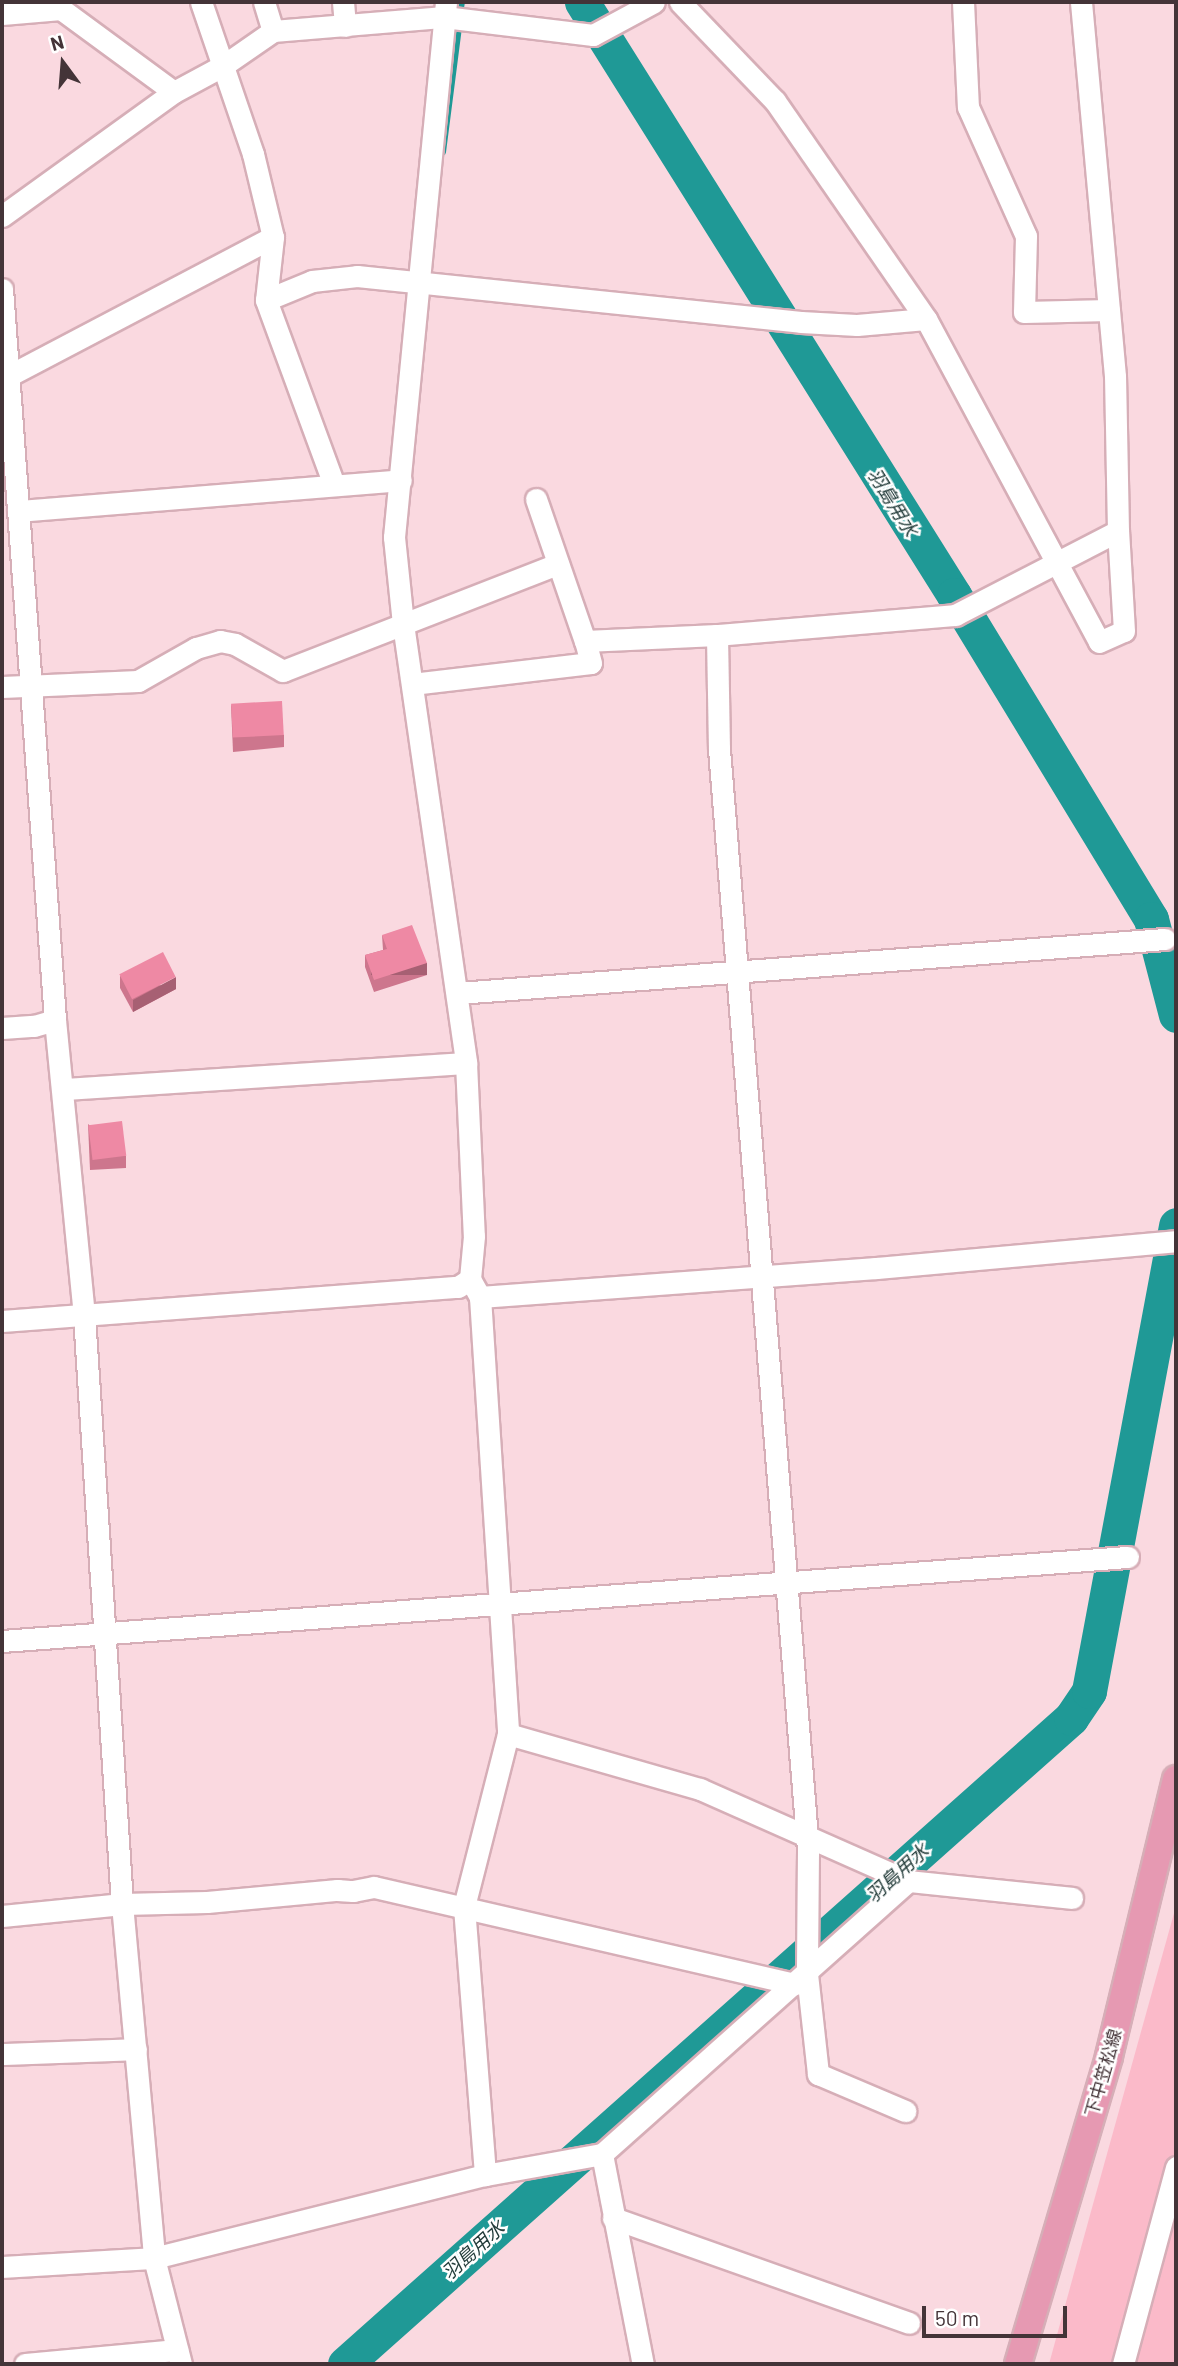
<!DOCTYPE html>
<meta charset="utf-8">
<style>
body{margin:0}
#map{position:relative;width:1178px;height:2366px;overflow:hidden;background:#fad9e0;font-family:Barlow,"Noto Sans JP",sans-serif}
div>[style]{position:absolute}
.green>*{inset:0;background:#fbbac9}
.stream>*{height:6px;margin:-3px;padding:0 3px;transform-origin:3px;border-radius:3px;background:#1f9996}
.river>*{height:35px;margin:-17.5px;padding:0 17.5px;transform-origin:17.5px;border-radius:17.5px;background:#1f9996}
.roads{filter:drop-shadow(2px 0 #d6aeb7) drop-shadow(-2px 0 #d6aeb7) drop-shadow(0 2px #d6aeb7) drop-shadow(0 -2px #d6aeb7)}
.minor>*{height:21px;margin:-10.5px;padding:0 10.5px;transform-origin:10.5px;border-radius:10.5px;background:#fff}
.major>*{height:26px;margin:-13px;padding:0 13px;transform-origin:13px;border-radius:13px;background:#e699b2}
.wall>*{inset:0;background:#cd768d}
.shaded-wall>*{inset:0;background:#a76073;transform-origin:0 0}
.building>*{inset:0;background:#ee89a4;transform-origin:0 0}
span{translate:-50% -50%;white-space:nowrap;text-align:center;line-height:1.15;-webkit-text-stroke:5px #fff;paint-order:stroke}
.street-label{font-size:18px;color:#443438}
.water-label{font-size:19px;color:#243d3b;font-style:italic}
.frame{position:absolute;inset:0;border:4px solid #443438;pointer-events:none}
.north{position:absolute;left:28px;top:28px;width:70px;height:70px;-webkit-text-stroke:5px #fff;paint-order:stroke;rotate:344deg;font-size:19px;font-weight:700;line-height:28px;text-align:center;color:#443438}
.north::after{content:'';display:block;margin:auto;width:24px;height:32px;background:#443438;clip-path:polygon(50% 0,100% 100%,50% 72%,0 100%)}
.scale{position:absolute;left:922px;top:2306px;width:145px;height:32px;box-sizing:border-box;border:4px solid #443438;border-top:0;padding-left:9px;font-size:21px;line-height:24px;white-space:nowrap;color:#443438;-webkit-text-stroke:5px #fff;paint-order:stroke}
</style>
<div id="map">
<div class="green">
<i style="clip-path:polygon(1176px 1906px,1176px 2364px,1049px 2364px,1090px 2215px)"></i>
</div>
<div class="stream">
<i style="left:461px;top:8px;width:6px;rotate:-81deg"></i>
<i style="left:443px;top:152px;width:126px;rotate:-82.7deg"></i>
</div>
<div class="river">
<i style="left:582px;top:2px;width:700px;rotate:57.9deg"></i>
<i style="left:954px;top:595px;width:379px;rotate:58.7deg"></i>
<i style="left:1151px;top:919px;width:99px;rotate:75.4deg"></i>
<i style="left:345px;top:2364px;width:972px;rotate:-41.66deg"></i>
<i style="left:1071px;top:1718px;width:32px;rotate:-56deg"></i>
<i style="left:1089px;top:1691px;width:474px;rotate:-79.4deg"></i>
</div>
<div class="roads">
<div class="minor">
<i style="left:201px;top:2px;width:161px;rotate:71.1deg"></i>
<i style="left:253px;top:154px;width:85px;rotate:76.5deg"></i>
<i style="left:273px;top:237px;width:63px;rotate:96.3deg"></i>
<i style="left:266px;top:300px;width:197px;rotate:69.8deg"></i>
<i style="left:264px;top:2px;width:30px;rotate:73deg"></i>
<i style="left:343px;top:2px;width:24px;rotate:85deg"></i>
<i style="left:446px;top:2px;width:538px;rotate:95.55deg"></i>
<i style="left:394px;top:537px;width:87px;rotate:84.1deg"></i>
<i style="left:403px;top:624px;width:443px;rotate:81.8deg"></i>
<i style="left:466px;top:1063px;width:173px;rotate:87.4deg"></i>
<i style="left:474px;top:1236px;width:43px;rotate:95.3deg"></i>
<i style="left:470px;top:1279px;width:21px;rotate:61deg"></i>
<i style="left:480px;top:1297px;width:438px;rotate:86.3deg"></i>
<i style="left:508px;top:1734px;width:179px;rotate:104.3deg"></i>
<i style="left:464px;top:1907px;width:269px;rotate:85.5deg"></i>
<i style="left:680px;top:2px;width:137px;rotate:46.2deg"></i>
<i style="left:775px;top:101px;width:265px;rotate:55.3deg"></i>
<i style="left:926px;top:319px;width:366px;rotate:61.8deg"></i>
<i style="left:1099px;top:642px;width:27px;rotate:-24deg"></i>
<i style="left:1124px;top:631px;width:100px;rotate:-93.4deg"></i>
<i style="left:963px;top:2px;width:105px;rotate:87.3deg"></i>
<i style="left:968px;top:107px;width:141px;rotate:65.8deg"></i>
<i style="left:1026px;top:236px;width:76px;rotate:91.5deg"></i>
<i style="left:1024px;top:312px;width:85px;rotate:-1.3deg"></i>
<i style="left:2px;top:14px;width:59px;rotate:-4.8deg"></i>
<i style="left:61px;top:9px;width:140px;rotate:36.3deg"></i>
<i style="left:2px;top:216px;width:212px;rotate:-35.8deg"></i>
<i style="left:174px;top:92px;width:57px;rotate:-28.4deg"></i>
<i style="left:224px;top:65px;width:60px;rotate:-34.8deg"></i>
<i style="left:273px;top:31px;width:172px;rotate:-4.7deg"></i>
<i style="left:444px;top:17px;width:150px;rotate:6.9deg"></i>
<i style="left:593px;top:35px;width:69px;rotate:-28.4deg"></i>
<i style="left:2px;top:289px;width:733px;rotate:85.85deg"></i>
<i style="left:55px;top:1020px;width:296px;rotate:84.4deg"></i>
<i style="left:84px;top:1315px;width:590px;rotate:86.31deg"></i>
<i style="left:122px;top:1904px;width:355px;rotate:84.8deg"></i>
<i style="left:154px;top:2258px;width:109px;rotate:75.7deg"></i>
<i style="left:266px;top:300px;width:50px;rotate:-22.4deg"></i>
<i style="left:312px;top:281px;width:45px;rotate:-6.3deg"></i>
<i style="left:357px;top:276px;width:446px;rotate:5.9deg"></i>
<i style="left:801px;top:322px;width:56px;rotate:3.1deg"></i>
<i style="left:857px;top:325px;width:69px;rotate:-5deg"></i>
<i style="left:8px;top:376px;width:299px;rotate:-27.7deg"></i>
<i style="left:536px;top:499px;width:150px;rotate:71deg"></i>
<i style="left:18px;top:511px;width:384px;rotate:-4.6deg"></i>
<i style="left:717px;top:635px;width:114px;rotate:89deg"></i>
<i style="left:719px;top:749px;width:1106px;rotate:85.38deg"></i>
<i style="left:808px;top:1851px;width:123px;rotate:90.5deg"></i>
<i style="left:807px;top:1974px;width:101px;rotate:83.7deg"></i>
<i style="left:818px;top:2074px;width:95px;rotate:23deg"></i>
<i style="left:412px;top:684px;width:180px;rotate:-6.7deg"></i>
<i style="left:591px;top:663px;width:23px;rotate:-105deg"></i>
<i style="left:585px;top:641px;width:132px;rotate:-2.6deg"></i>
<i style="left:717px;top:635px;width:239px;rotate:-4.8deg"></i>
<i style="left:955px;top:615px;width:183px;rotate:-27.3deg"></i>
<i style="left:1118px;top:531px;width:155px;rotate:-91.1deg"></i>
<i style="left:1115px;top:376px;width:376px;rotate:-95.2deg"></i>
<i style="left:2px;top:687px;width:136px;rotate:-2.5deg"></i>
<i style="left:138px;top:681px;width:67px;rotate:-29.6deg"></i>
<i style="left:196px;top:648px;width:25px;rotate:-16deg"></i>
<i style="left:220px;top:641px;width:15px;rotate:11deg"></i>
<i style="left:235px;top:644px;width:55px;rotate:29.4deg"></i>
<i style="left:283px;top:671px;width:295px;rotate:-21.3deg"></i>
<i style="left:458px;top:993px;width:709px;rotate:-4.37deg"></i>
<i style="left:2px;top:1028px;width:32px;rotate:-4deg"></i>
<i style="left:34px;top:1026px;width:22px;rotate:-16deg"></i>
<i style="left:64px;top:1089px;width:403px;rotate:-3.7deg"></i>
<i style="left:480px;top:1297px;width:397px;rotate:-4.2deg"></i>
<i style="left:876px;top:1268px;width:301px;rotate:-5.1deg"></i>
<i style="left:2px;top:1321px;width:457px;rotate:-4.3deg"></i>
<i style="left:458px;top:1287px;width:14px;rotate:-34deg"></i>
<i style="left:2px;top:1641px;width:1129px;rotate:-4.27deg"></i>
<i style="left:508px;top:1734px;width:200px;rotate:16deg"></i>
<i style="left:700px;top:1789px;width:227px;rotate:23.9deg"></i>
<i style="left:908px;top:1881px;width:165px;rotate:5.9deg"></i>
<i style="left:2px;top:1916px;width:121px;rotate:-5.7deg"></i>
<i style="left:122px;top:1904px;width:85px;rotate:-1.3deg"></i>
<i style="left:207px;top:1902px;width:131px;rotate:-5.3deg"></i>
<i style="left:337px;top:1890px;width:16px;rotate:4deg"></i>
<i style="left:353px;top:1891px;width:21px;rotate:-11deg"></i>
<i style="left:374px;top:1887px;width:432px;rotate:13deg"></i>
<i style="left:2px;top:2054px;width:134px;rotate:-2.1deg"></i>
<i style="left:602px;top:2154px;width:410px;rotate:-41.7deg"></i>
<i style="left:613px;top:2218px;width:314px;rotate:19.5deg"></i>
<i style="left:2px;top:2267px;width:152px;rotate:-3.4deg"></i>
<i style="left:154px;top:2258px;width:341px;rotate:-14.1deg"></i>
<i style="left:485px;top:2175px;width:119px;rotate:-10.2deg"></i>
<i style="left:602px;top:2154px;width:214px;rotate:79deg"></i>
<i style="left:25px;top:2364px;width:153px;rotate:-5.3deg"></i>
<i style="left:1123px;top:2364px;width:204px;rotate:-74.9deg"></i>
</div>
<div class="major">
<i style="left:1018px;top:2364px;width:321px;rotate:-73.5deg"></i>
<i style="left:1109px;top:2056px;width:285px;rotate:-76.4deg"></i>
</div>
</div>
<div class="wall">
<i style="clip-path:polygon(231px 705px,284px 735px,284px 747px,233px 752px)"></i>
<i style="clip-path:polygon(382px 935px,427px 975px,374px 992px,365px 967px,365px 955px,383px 950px)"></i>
<i style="clip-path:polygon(120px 976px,176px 989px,133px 1012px,120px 988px)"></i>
<i style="clip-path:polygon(88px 1124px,126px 1156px,126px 1168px,90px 1170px)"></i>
</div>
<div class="shaded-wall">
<i style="left:427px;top:963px;width:12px;height:56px;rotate:90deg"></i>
<i style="clip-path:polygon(176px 977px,176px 989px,133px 1012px,133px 1000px)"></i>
</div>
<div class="building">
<i style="left:282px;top:701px;width:34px;height:51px;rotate:87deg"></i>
<i style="clip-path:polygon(412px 925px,427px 963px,374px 980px,365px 955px,387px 949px,382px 935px)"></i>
<i style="left:163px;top:952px;width:28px;height:49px;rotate:63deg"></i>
<i style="left:122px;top:1121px;width:35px;height:34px;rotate:83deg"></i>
</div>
<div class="street-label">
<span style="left:1103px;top:2073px;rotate:-74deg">下中笠松線</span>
</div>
<div class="water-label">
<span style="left:893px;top:502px;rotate:58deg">羽島用水</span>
<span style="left:897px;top:1873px;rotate:-42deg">羽島用水</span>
<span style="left:473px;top:2250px;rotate:-42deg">羽島用水</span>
</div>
<div class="frame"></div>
<div class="north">N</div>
<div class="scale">50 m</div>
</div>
